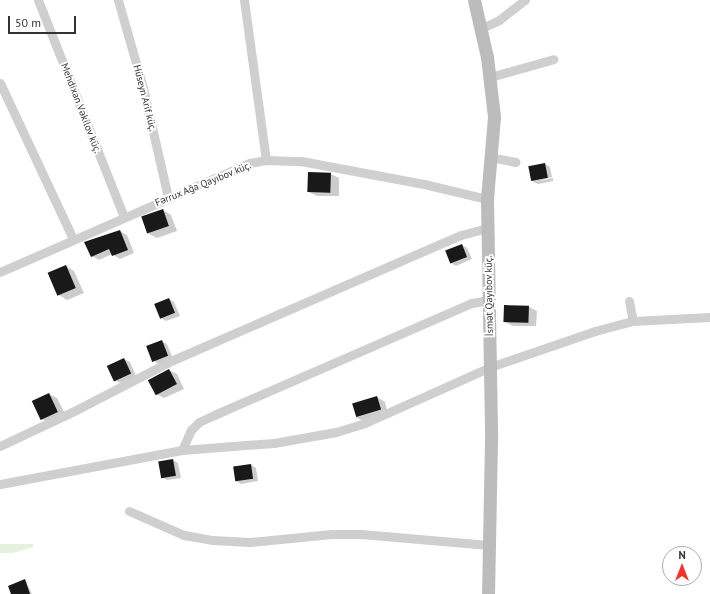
<!DOCTYPE html>
<meta charset="utf-8">
<style>
body{margin:0}
#map{position:relative;width:710px;height:594px;overflow:hidden;background:#fff;font-family:"PT Sans",sans-serif}
div>[style]{position:absolute}
.green>*{inset:0;background:#e6f0df}
.shadow>*{inset:0;background:#0003}
.building>*{inset:0;background:#191919;transform-origin:0 0}
.street>*{height:9px;margin:-4.5px;padding:0 4.5px;transform-origin:4.5px;border-radius:4.5px;background:#cfcfcf}
.secondary>*{height:13px;margin:-6.5px;padding:0 6.5px;transform-origin:6.5px;border-radius:6.5px;background:#bcbcbc}
span{translate:-50% -50%;white-space:nowrap;text-align:center;line-height:1.15;-webkit-text-stroke:4px #fff;paint-order:stroke}
.street-label{font-size:10px;color:#323232}
.north{position:absolute;left:662px;top:546px;width:40px;height:40px;box-sizing:border-box;background:#fff;border:1px solid #adadad;border-radius:50%;rotate:0deg;font-size:11px;font-weight:700;line-height:16px;text-align:center;color:#323232}
.north::after{content:'';display:block;margin:auto;width:14px;height:18px;background:#f62f27;clip-path:polygon(50% 0,100% 100%,50% 72%,0 100%)}
.scale{position:absolute;left:8px;top:16px;width:68px;height:18px;box-sizing:border-box;border:2px solid #323232;border-top:0;padding-left:5px;font-size:12px;line-height:14px;white-space:nowrap;color:#323232;-webkit-text-stroke:3px #fff;paint-order:stroke}
</style>
<div id="map">
<div class="green">
<i style="clip-path:polygon(0 544px,33px 544px,33px 547px,13px 553px,0 553px)"></i>
</div>
<div class="shadow">
<i style="clip-path:polygon(545px 164px,550px 167px,552px 177px,536px 182px,553px 178px,553px 181px,538px 184px,532px 181px)"></i>
<i style="clip-path:polygon(331px 174px,339px 178px,339px 196px,317px 196px,309px 192px)"></i>
<i style="clip-path:polygon(163px 210px,171px 215px,177px 231px,157px 238px,149px 234px)"></i>
<i style="clip-path:polygon(120px 231px,127px 235px,134px 253px,120px 259px,112px 254px,99px 260px,92px 256px)"></i>
<i style="clip-path:polygon(462px 245px,467px 248px,472px 259px,456px 266px,451px 263px)"></i>
<i style="clip-path:polygon(66px 266px,74px 271px,84px 293px,67px 300px,59px 295px)"></i>
<i style="clip-path:polygon(169px 299px,174px 302px,180px 316px,166px 321px,161px 318px,155px 304px)"></i>
<i style="clip-path:polygon(529px 307px,537px 311px,536px 326px,513px 326px,505px 322px)"></i>
<i style="clip-path:polygon(161px 341px,167px 344px,173px 359px,160px 365px,155px 362px)"></i>
<i style="clip-path:polygon(124px 359px,130px 362px,136px 376px,120px 383px,114px 380px)"></i>
<i style="clip-path:polygon(169px 370px,177px 374px,184px 389px,164px 398px,156px 394px)"></i>
<i style="clip-path:polygon(49px 394px,57px 398px,66px 416px,50px 424px,42px 419px)"></i>
<i style="clip-path:polygon(377px 397px,385px 402px,388px 414px,365px 422px,357px 418px,353px 404px)"></i>
<i style="clip-path:polygon(173px 460px,178px 463px,181px 478px,167px 480px,162px 477px,159px 462px)"></i>
<i style="clip-path:polygon(251px 465px,256px 468px,258px 481px,241px 484px,236px 481px)"></i>
<i style="clip-path:polygon(25px 580px,32px 594px,12px 594px)"></i>
</div>
<div class="building">
<i style="left:545px;top:163px;width:15px;height:17px;rotate:79deg"></i>
<i style="left:308px;top:172px;width:23px;height:20px;rotate:2deg"></i>
<i style="left:163px;top:209px;width:18px;height:23px;rotate:71deg"></i>
<i style="clip-path:polygon(120px 230px,128px 250px,112px 256px,109px 249px,91px 257px,84px 242px)"></i>
<i style="left:462px;top:244px;width:14px;height:18px;rotate:69deg"></i>
<i style="left:66px;top:265px;width:25px;height:20px;rotate:67deg"></i>
<i style="left:169px;top:298px;width:16px;height:16px;rotate:68deg"></i>
<i style="left:504px;top:305px;width:25px;height:17px;rotate:2deg"></i>
<i style="left:162px;top:340px;width:17px;height:17px;rotate:69deg"></i>
<i style="left:124px;top:358px;width:17px;height:19px;rotate:65deg"></i>
<i style="left:169px;top:369px;width:17px;height:24px;rotate:62deg"></i>
<i style="left:49px;top:393px;width:21px;height:19px;rotate:65deg"></i>
<i style="left:377px;top:396px;width:14px;height:26px;rotate:73deg"></i>
<i style="left:173px;top:459px;width:17px;height:15px;rotate:80deg"></i>
<i style="left:251px;top:464px;width:15px;height:18px;rotate:82deg"></i>
<i style="clip-path:polygon(25px 579px,30px 594px,11px 594px,8px 586px)"></i>
</div>
<div class="street">
<i style="left:38px;top:0;width:233px;rotate:68.4deg"></i>
<i style="left:118px;top:0;width:91px;rotate:74.1deg"></i>
<i style="left:143px;top:88px;width:112px;rotate:77.1deg"></i>
<i style="left:244px;top:0;width:162px;rotate:82.2deg"></i>
<i style="left:480px;top:29px;width:21px;rotate:-25deg"></i>
<i style="left:499px;top:20px;width:33px;rotate:-38deg"></i>
<i style="left:490px;top:77px;width:66px;rotate:-15.7deg"></i>
<i style="left:0;top:83px;width:172px;rotate:64.9deg"></i>
<i style="left:490px;top:157px;width:26px;rotate:11deg"></i>
<i style="left:0;top:272px;width:273px;rotate:-23.6deg"></i>
<i style="left:250px;top:163px;width:16px;rotate:-11deg"></i>
<i style="left:266px;top:160px;width:35px;rotate:2deg"></i>
<i style="left:301px;top:161px;width:125px;rotate:10.6deg"></i>
<i style="left:424px;top:184px;width:65px;rotate:13.4deg"></i>
<i style="left:629px;top:301px;width:20px;rotate:79deg"></i>
<i style="left:0;top:446px;width:84px;rotate:-25.3deg"></i>
<i style="left:76px;top:410px;width:109px;rotate:-27.3deg"></i>
<i style="left:173px;top:360px;width:314px;rotate:-23.5deg"></i>
<i style="left:461px;top:235px;width:27px;rotate:-15deg"></i>
<i style="left:182px;top:450px;width:22px;rotate:-66deg"></i>
<i style="left:191px;top:430px;width:11px;rotate:-45deg"></i>
<i style="left:199px;top:422px;width:17px;rotate:-25deg"></i>
<i style="left:214px;top:415px;width:281px;rotate:-23.5deg"></i>
<i style="left:472px;top:303px;width:17px;rotate:-10deg"></i>
<i style="left:0;top:484px;width:185px;rotate:-10.6deg"></i>
<i style="left:182px;top:450px;width:92px;rotate:-4.4deg"></i>
<i style="left:274px;top:443px;width:63px;rotate:-10.1deg"></i>
<i style="left:336px;top:432px;width:30px;rotate:-17deg"></i>
<i style="left:365px;top:423px;width:137px;rotate:-24.1deg"></i>
<i style="left:490px;top:367px;width:111px;rotate:-18.9deg"></i>
<i style="left:595px;top:331px;width:39px;rotate:-15deg"></i>
<i style="left:633px;top:321px;width:77px;rotate:-3deg"></i>
<i style="left:129px;top:511px;width:60px;rotate:23.6deg"></i>
<i style="left:184px;top:535px;width:28px;rotate:10deg"></i>
<i style="left:212px;top:540px;width:38px;rotate:3deg"></i>
<i style="left:250px;top:542px;width:82px;rotate:-5.6deg"></i>
<i style="left:332px;top:534px;width:29px"></i>
<i style="left:361px;top:534px;width:128px;rotate:4.9deg"></i>
</div>
<div class="secondary">
<i style="left:474px;top:0;width:58px;rotate:77.2deg"></i>
<i style="left:487px;top:57px;width:60px;rotate:83.3deg"></i>
<i style="left:494px;top:117px;width:82px;rotate:94.9deg"></i>
<i style="left:487px;top:199px;width:241px;rotate:89deg"></i>
<i style="left:491px;top:440px;width:154px;rotate:91.1deg"></i>
</div>
<div class="street-label">
<span style="left:145px;top:98px;rotate:76deg">Hüseyn Arif küç.</span>
<span style="left:81px;top:108px;rotate:69deg">Mehdixan Vəkilov küç.</span>
<span style="left:203px;top:184px;rotate:-22deg">Fərrux Ağa Qayıbov küç.</span>
<span style="left:489px;top:296px;rotate:-91deg">İsmət Qayıbov küç.</span>
</div>
<div class="north">N</div>
<div class="scale">50 m</div>
</div>
